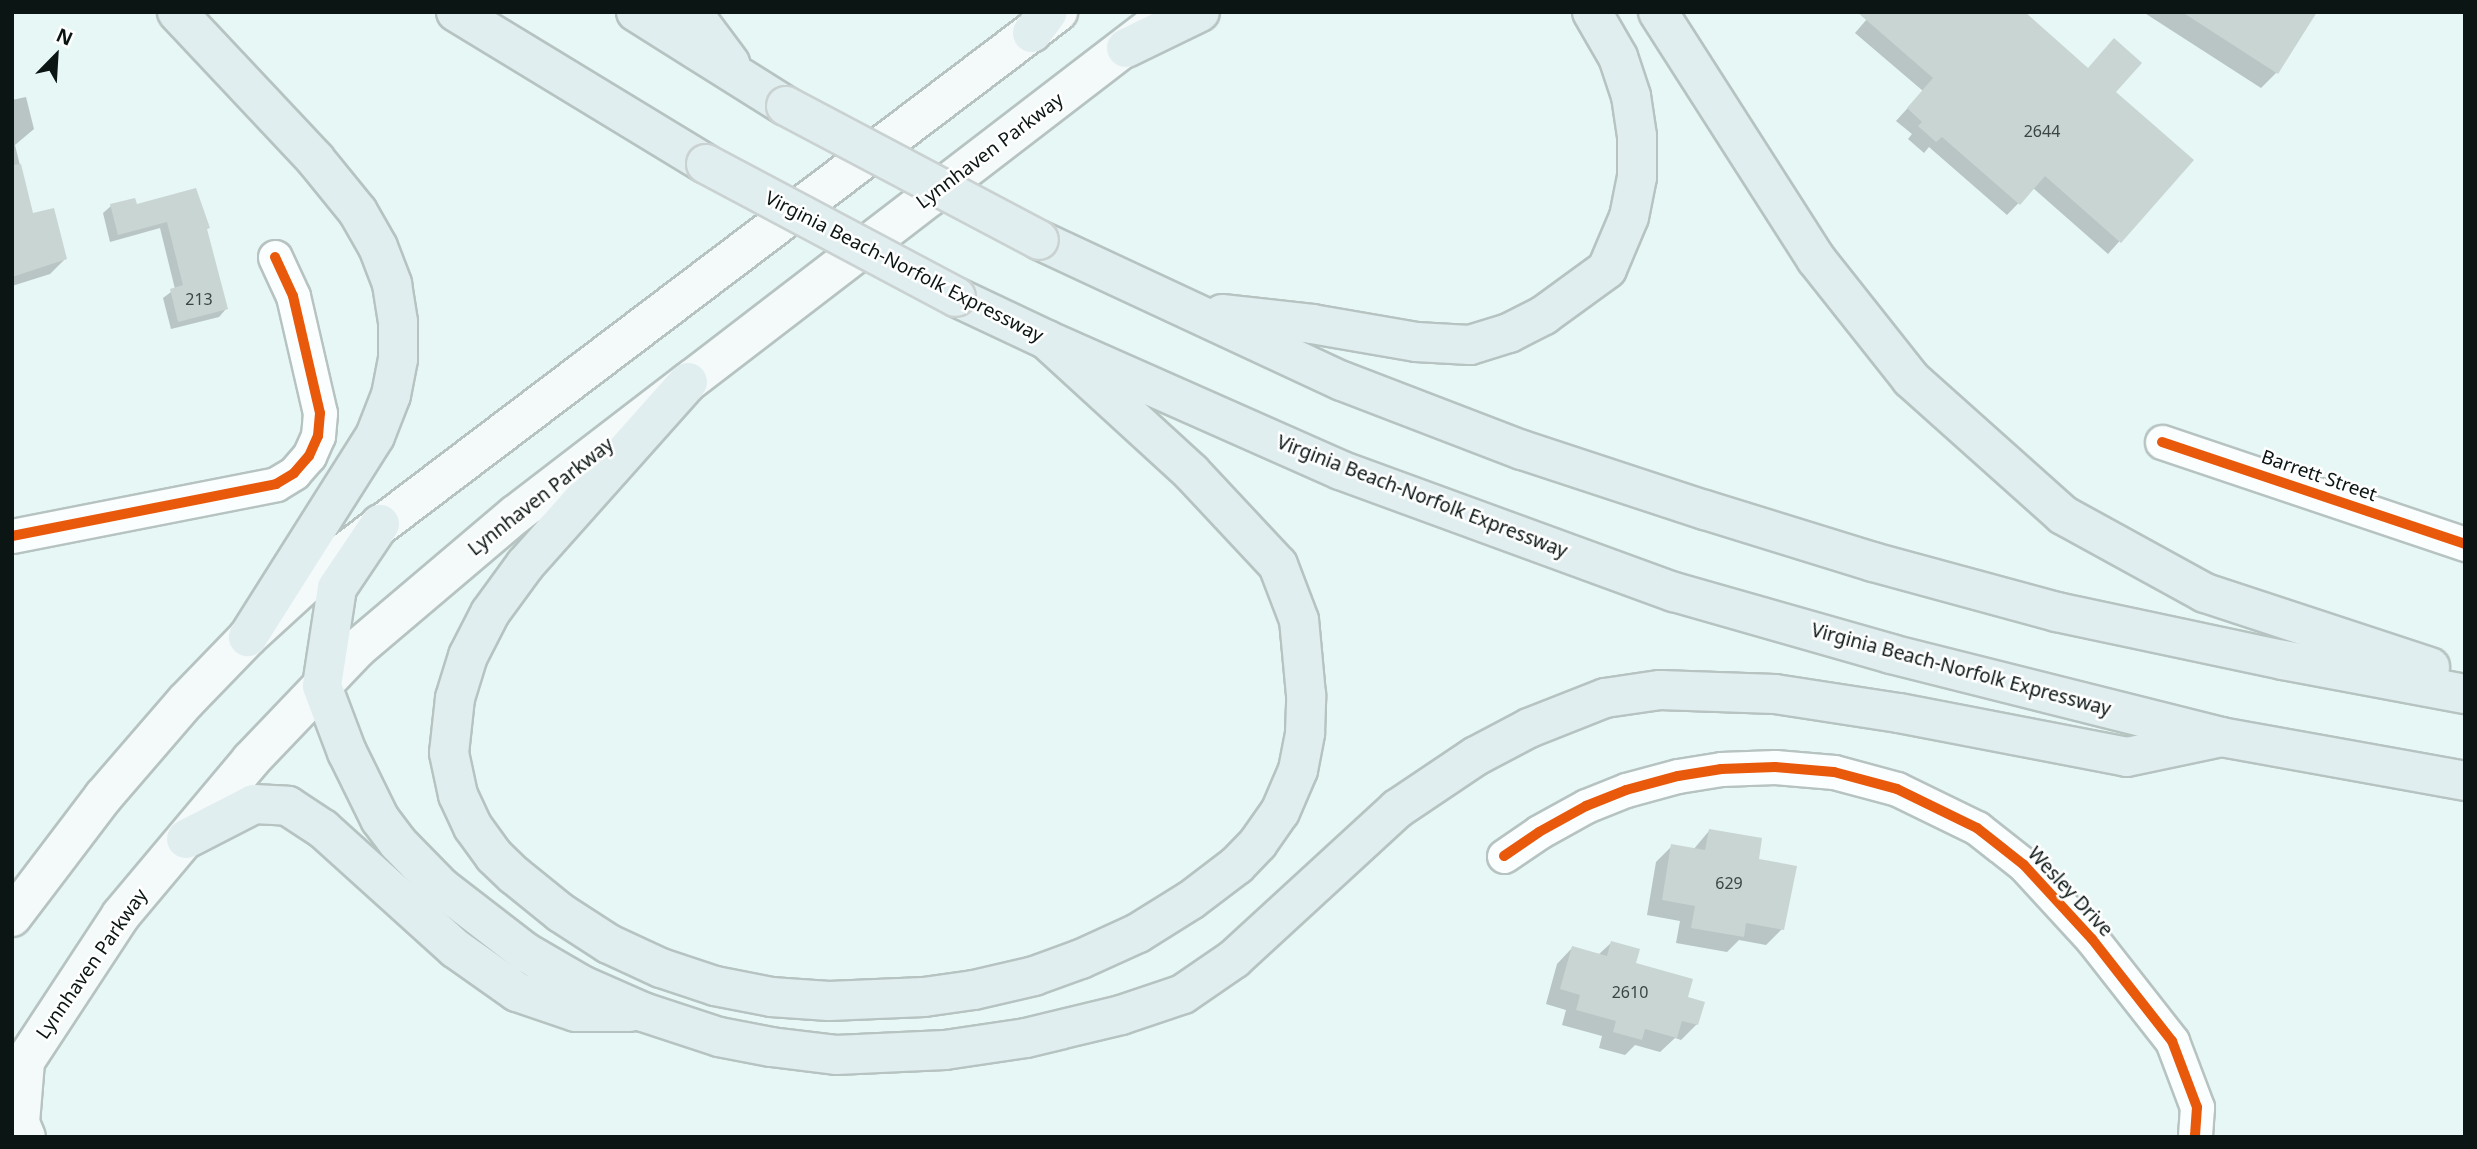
<!DOCTYPE html>
<style>
body{margin:0}
#map{position:relative;width:2477px;height:1149px;overflow:hidden;background:#e6f7f5;font-family:"Noto Sans",sans-serif}
div>[style]{position:absolute}
.shadow>*{inset:0;background:#0003}
.building>*{inset:0;background:#c9d5d2}
.roads{filter:drop-shadow(2px 0 #b6c3c1) drop-shadow(-2px 0 #b6c3c1) drop-shadow(0 2px #b6c3c1) drop-shadow(0 -2px #b6c3c1)}
.street>*{height:33px;margin:-16.5px;padding:0 16.5px;transform-origin:16.5px;border-radius:16.5px;background:#fbfefe}
.secondary>*{height:38px;margin:-19px;padding:0 19px;transform-origin:19px;border-radius:19px;background:#f4f9f9}
.highway>*{height:38px;margin:-19px;padding:0 19px;transform-origin:19px;border-radius:19px;background:#e1eef0}
.bridges{filter:drop-shadow(2px 0 #cad2d1) drop-shadow(-2px 0 #cad2d1) drop-shadow(0 2px #cad2d1) drop-shadow(0 -2px #cad2d1)}
.highway-bridge>*{height:38px;margin:-19px;padding:0 19px;transform-origin:19px;border-radius:19px;background:#e1eef0}
.cycleway>*{height:10px;margin:-5px;padding:0 5px;transform-origin:5px;border-radius:5px;background:#e8590c}
span{translate:-50% -50%;white-space:nowrap;text-align:center;line-height:1.15;-webkit-text-stroke:5px #fff;paint-order:stroke}
.number-label{font-size:16px;color:#3a4544}
.number-label span{-webkit-text-stroke-width:0}
.street-label{font-size:19px;color:#0a1514}
.frame{position:absolute;inset:0;border:14px solid #0a1514;pointer-events:none}
.north{position:absolute;left:21px;top:21px;width:70px;height:70px;-webkit-text-stroke:5px #fff;paint-order:stroke;rotate:24deg;font-size:19px;font-weight:700;line-height:28px;text-align:center;color:#0a1514}
.north::after{content:'';display:block;margin:auto;width:24px;height:32px;background:#0a1514;clip-path:polygon(50% 0,100% 100%,50% 72%,0 100%)}
</style>
<div id="map">
<div class="shadow">
<i style="clip-path:polygon(1873px 12px,2114px 92px,2192px 160px,2108px 254px,2033px 188px,2007px 215px,1929px 147px,1924px 153px,1908px 139px,1912px 134px,1896px 121px,1923px 91px,1855px 33px)"></i>
<i style="clip-path:polygon(2143px 12px,2315px 12px,2276px 73px,2261px 88px)"></i>
<i style="clip-path:polygon(26px 97px,34px 129px,15px 145px,32px 215px,65px 259px,50px 274px,12px 286px,12px 100px)"></i>
<i style="clip-path:polygon(111px 206px,136px 206px,208px 228px,205px 231px,226px 309px,219px 317px,171px 329px,163px 298px,175px 289px,160px 228px,110px 242px,103px 213px)"></i>
<i style="clip-path:polygon(1709px 831px,1757px 860px,1782px 929px,1766px 945px,1739px 940px,1727px 952px,1676px 943px,1680px 921px,1647px 915px,1656px 862px,1672px 846px,1693px 850px)"></i>
<i style="clip-path:polygon(1611px 943px,1633px 965px,1686px 998px,1697px 1024px,1681px 1040px,1675px 1038px,1660px 1052px,1635px 1045px,1625px 1055px,1599px 1048px,1602px 1036px,1562px 1025px,1566px 1010px,1546px 1004px,1557px 964px,1572px 948px,1598px 955px)"></i>
</div>
<div class="building">
<i style="clip-path:polygon(1857px 12px,2025px 12px,2088px 68px,2114px 38px,2142px 63px,2116px 92px,2194px 160px,2121px 243px,2045px 176px,2020px 205px,1942px 137px,1936px 142px,1918px 126px,1922px 122px,1907px 108px,1933px 78px)"></i>
<i style="clip-path:polygon(2182px 12px,2317px 12px,2278px 74px)"></i>
<i style="clip-path:polygon(21px 164px,33px 213px,54px 208px,67px 259px,12px 277px,12px 165px)"></i>
<i style="clip-path:polygon(196px 188px,210px 228px,207px 229px,228px 309px,178px 322px,170px 289px,183px 285px,167px 222px,118px 235px,110px 204px,135px 198px,137px 204px)"></i>
<i style="clip-path:polygon(1709px 829px,1762px 838px,1759px 859px,1797px 866px,1784px 930px,1746px 923px,1744px 937px,1691px 928px,1695px 906px,1662px 900px,1671px 844px,1705px 850px)"></i>
<i style="clip-path:polygon(1611px 941px,1640px 949px,1636px 963px,1693px 979px,1688px 997px,1705px 1002px,1698px 1025px,1682px 1021px,1677px 1038px,1645px 1029px,1642px 1040px,1613px 1032px,1616px 1021px,1576px 1010px,1580px 995px,1560px 989px,1572px 946px,1607px 956px)"></i>
</div>
<div class="roads">
<div class="street">
<i style="left:2162px;top:442px;width:320px;rotate:18.6deg"></i>
<i style="left:12px;top:536px;width:269px;rotate:-11.1deg"></i>
<i style="left:276px;top:484px;width:21px;rotate:-31deg"></i>
<i style="left:294px;top:473px;width:23px;rotate:-49deg"></i>
<i style="left:309px;top:456px;width:22px;rotate:-66deg"></i>
<i style="left:318px;top:436px;width:23px;rotate:-85deg"></i>
<i style="left:320px;top:413px;width:120px;rotate:-103deg"></i>
<i style="left:293px;top:296px;width:43px;rotate:-114.8deg"></i>
<i style="left:1504px;top:856px;width:42px;rotate:-34.4deg"></i>
<i style="left:1539px;top:832px;width:54px;rotate:-29deg"></i>
<i style="left:1586px;top:806px;width:43px;rotate:-21.8deg"></i>
<i style="left:1626px;top:790px;width:54px;rotate:-15.1deg"></i>
<i style="left:1678px;top:776px;width:44px;rotate:-9.2deg"></i>
<i style="left:1721px;top:769px;width:54px;rotate:-2.1deg"></i>
<i style="left:1775px;top:767px;width:59px;rotate:4.8deg"></i>
<i style="left:1834px;top:772px;width:65px;rotate:15.1deg"></i>
<i style="left:1897px;top:789px;width:89px;rotate:26deg"></i>
<i style="left:1977px;top:828px;width:60px;rotate:38.2deg"></i>
<i style="left:2024px;top:865px;width:100px;rotate:47.4deg"></i>
<i style="left:2092px;top:939px;width:130px;rotate:51.9deg"></i>
<i style="left:2172px;top:1041px;width:71px;rotate:69.3deg"></i>
<i style="left:2197px;top:1107px;width:30px;rotate:94deg"></i>
</div>
<div class="secondary">
<i style="left:12px;top:917px;width:151px;rotate:-52.8deg"></i>
<i style="left:103px;top:797px;width:127px;rotate:-49.2deg"></i>
<i style="left:186px;top:701px;width:89px;rotate:-45.9deg"></i>
<i style="left:248px;top:637px;width:98px;rotate:-42.5deg"></i>
<i style="left:320px;top:571px;width:926px;rotate:-37.14deg"></i>
<i style="left:25px;top:1062px;width:61px;rotate:94.7deg"></i>
<i style="left:20px;top:1123px;width:15px;rotate:67deg"></i>
<i style="left:12px;top:1081px;width:199px;rotate:-56.7deg"></i>
<i style="left:121px;top:915px;width:202px;rotate:-50deg"></i>
<i style="left:251px;top:760px;width:155px;rotate:-46.3deg"></i>
<i style="left:358px;top:648px;width:206px;rotate:-40.3deg"></i>
<i style="left:515px;top:515px;width:802px;rotate:-37.5deg"></i>
</div>
<div class="highway">
<i style="left:177px;top:12px;width:202px;rotate:46.8deg"></i>
<i style="left:315px;top:159px;width:68px;rotate:50.9deg"></i>
<i style="left:358px;top:212px;width:40px;rotate:60.3deg"></i>
<i style="left:378px;top:247px;width:40px;rotate:69deg"></i>
<i style="left:392px;top:284px;width:38px;rotate:81deg"></i>
<i style="left:398px;top:322px;width:37px;rotate:90deg"></i>
<i style="left:398px;top:359px;width:37px;rotate:101deg"></i>
<i style="left:391px;top:395px;width:44px;rotate:111.3deg"></i>
<i style="left:375px;top:436px;width:238px;rotate:122.3deg"></i>
<i style="left:456px;top:12px;width:293px;rotate:31.3deg"></i>
<i style="left:636px;top:12px;width:177px;rotate:32.1deg"></i>
<i style="left:692px;top:12px;width:64px;rotate:53.3deg"></i>
<i style="left:1658px;top:12px;width:293px;rotate:57.4deg"></i>
<i style="left:1816px;top:259px;width:153px;rotate:51.6deg"></i>
<i style="left:1911px;top:379px;width:204px;rotate:41.8deg"></i>
<i style="left:2063px;top:515px;width:162px;rotate:28.8deg"></i>
<i style="left:2205px;top:593px;width:237px;rotate:18.2deg"></i>
<i style="left:1032px;top:33px;width:26px;rotate:-53deg"></i>
<i style="left:1126px;top:48px;width:82px;rotate:-25.9deg"></i>
<i style="left:1039px;top:240px;width:334px;rotate:25deg"></i>
<i style="left:1342px;top:381px;width:193px;rotate:21deg"></i>
<i style="left:1522px;top:450px;width:193px;rotate:18.2deg"></i>
<i style="left:1705px;top:510px;width:176px;rotate:17.2deg"></i>
<i style="left:1873px;top:562px;width:191px;rotate:15.2deg"></i>
<i style="left:2057px;top:612px;width:231px;rotate:12deg"></i>
<i style="left:2283px;top:660px;width:185px;rotate:10.6deg"></i>
<i style="left:956px;top:297px;width:101px;rotate:25.3deg"></i>
<i style="left:1047px;top:340px;width:321px;rotate:23.9deg"></i>
<i style="left:1340px;top:470px;width:356px;rotate:20.1deg"></i>
<i style="left:1674px;top:592px;width:226px;rotate:15.9deg"></i>
<i style="left:1891px;top:654px;width:340px;rotate:14.1deg"></i>
<i style="left:2221px;top:737px;width:248px;rotate:10.2deg"></i>
<i style="left:1222px;top:314px;width:91px;rotate:6.3deg"></i>
<i style="left:1312px;top:324px;width:106px;rotate:9.8deg"></i>
<i style="left:1416px;top:342px;width:54px;rotate:3.2deg"></i>
<i style="left:1470px;top:345px;width:41px;rotate:-17.1deg"></i>
<i style="left:1509px;top:333px;width:39px;rotate:-27deg"></i>
<i style="left:1544px;top:315px;width:78px;rotate:-36.1deg"></i>
<i style="left:1607px;top:269px;width:56px;rotate:-67.1deg"></i>
<i style="left:1629px;top:217px;width:41px;rotate:-78.7deg"></i>
<i style="left:1637px;top:177px;width:41px;rotate:-90deg"></i>
<i style="left:1637px;top:136px;width:40px;rotate:-98.5deg"></i>
<i style="left:1631px;top:96px;width:41px;rotate:-108.4deg"></i>
<i style="left:1618px;top:57px;width:52px;rotate:-120deg"></i>
<i style="left:688px;top:382px;width:245px;rotate:131.7deg"></i>
<i style="left:525px;top:565px;width:59px;rotate:126.1deg"></i>
<i style="left:490px;top:613px;width:48px;rotate:117.1deg"></i>
<i style="left:468px;top:656px;width:44px;rotate:107.2deg"></i>
<i style="left:455px;top:698px;width:55px;rotate:96.2deg"></i>
<i style="left:449px;top:753px;width:43px;rotate:77.9deg"></i>
<i style="left:458px;top:795px;width:35px;rotate:65deg"></i>
<i style="left:473px;top:827px;width:36px;rotate:54deg"></i>
<i style="left:494px;top:856px;width:28px;rotate:44deg"></i>
<i style="left:514px;top:875px;width:60px;rotate:39deg"></i>
<i style="left:561px;top:913px;width:57px;rotate:32.9deg"></i>
<i style="left:609px;top:944px;width:57px;rotate:24.8deg"></i>
<i style="left:661px;top:968px;width:57px;rotate:18.4deg"></i>
<i style="left:715px;top:986px;width:57px;rotate:11.1deg"></i>
<i style="left:771px;top:997px;width:58px;rotate:3.9deg"></i>
<i style="left:829px;top:1001px;width:95px;rotate:-2.4deg"></i>
<i style="left:924px;top:997px;width:50px;rotate:-8deg"></i>
<i style="left:974px;top:990px;width:62px;rotate:-13.1deg"></i>
<i style="left:1034px;top:976px;width:50px;rotate:-19.9deg"></i>
<i style="left:1081px;top:959px;width:63px;rotate:-24.5deg"></i>
<i style="left:1138px;top:933px;width:62px;rotate:-31.9deg"></i>
<i style="left:1191px;top:900px;width:58px;rotate:-37.3deg"></i>
<i style="left:1237px;top:865px;width:30px;rotate:-46deg"></i>
<i style="left:1258px;top:843px;width:38px;rotate:-55deg"></i>
<i style="left:1280px;top:812px;width:46px;rotate:-66.8deg"></i>
<i style="left:1298px;top:770px;width:38px;rotate:-79deg"></i>
<i style="left:1305px;top:733px;width:38px;rotate:-88deg"></i>
<i style="left:1306px;top:695px;width:75px;rotate:-95.3deg"></i>
<i style="left:1299px;top:620px;width:59px;rotate:-110.9deg"></i>
<i style="left:1278px;top:565px;width:127px;rotate:-133.1deg"></i>
<i style="left:1191px;top:472px;width:195px;rotate:-137.5deg"></i>
<i style="left:380px;top:524px;width:77px;rotate:123.9deg"></i>
<i style="left:337px;top:588px;width:99px;rotate:98.7deg"></i>
<i style="left:322px;top:686px;width:71px;rotate:69.3deg"></i>
<i style="left:347px;top:752px;width:75px;rotate:63.8deg"></i>
<i style="left:380px;top:819px;width:30px;rotate:53deg"></i>
<i style="left:398px;top:843px;width:62px;rotate:45.7deg"></i>
<i style="left:441px;top:887px;width:106px;rotate:37.7deg"></i>
<i style="left:525px;top:952px;width:66px;rotate:30.1deg"></i>
<i style="left:582px;top:985px;width:67px;rotate:23.9deg"></i>
<i style="left:643px;top:1012px;width:80px;rotate:18.2deg"></i>
<i style="left:719px;top:1037px;width:53px;rotate:10.9deg"></i>
<i style="left:771px;top:1047px;width:65px;rotate:7deg"></i>
<i style="left:836px;top:1055px;width:109px;rotate:-2.6deg"></i>
<i style="left:945px;top:1050px;width:82px;rotate:-8.4deg"></i>
<i style="left:1026px;top:1038px;width:98px;rotate:-13.6deg"></i>
<i style="left:1121px;top:1015px;width:65px;rotate:-18.7deg"></i>
<i style="left:1183px;top:994px;width:62px;rotate:-34.5deg"></i>
<i style="left:1234px;top:959px;width:222px;rotate:-42.6deg"></i>
<i style="left:1397px;top:809px;width:95px;rotate:-33.9deg"></i>
<i style="left:1476px;top:756px;width:60px;rotate:-27.8deg"></i>
<i style="left:1529px;top:728px;width:82px;rotate:-21.5deg"></i>
<i style="left:1605px;top:698px;width:56px;rotate:-8.3deg"></i>
<i style="left:1660px;top:690px;width:115px;rotate:2deg"></i>
<i style="left:1775px;top:694px;width:125px;rotate:8.7deg"></i>
<i style="left:1899px;top:713px;width:232px;rotate:10.9deg"></i>
<i style="left:2127px;top:757px;width:96px;rotate:-12deg"></i>
<i style="left:186px;top:839px;width:76px;rotate:-27.2deg"></i>
<i style="left:254px;top:804px;width:34px;rotate:3deg"></i>
<i style="left:288px;top:806px;width:42px;rotate:33.3deg"></i>
<i style="left:323px;top:829px;width:179px;rotate:42.1deg"></i>
<i style="left:456px;top:949px;width:75px;rotate:35.2deg"></i>
<i style="left:517px;top:992px;width:62px;rotate:18.7deg"></i>
<i style="left:576px;top:1012px;width:54px"></i>
</div>
</div>
<div class="bridges">
<div class="highway-bridge">
<i style="left:786px;top:106px;width:286px;rotate:27.9deg"></i>
<i style="left:706px;top:164px;width:283px;rotate:28deg"></i>
</div>
</div>
<div class="cycleway">
<i style="left:2162px;top:442px;width:320px;rotate:18.6deg"></i>
<i style="left:12px;top:536px;width:269px;rotate:-11.1deg"></i>
<i style="left:276px;top:484px;width:21px;rotate:-31deg"></i>
<i style="left:294px;top:473px;width:23px;rotate:-49deg"></i>
<i style="left:309px;top:456px;width:22px;rotate:-66deg"></i>
<i style="left:318px;top:436px;width:23px;rotate:-85deg"></i>
<i style="left:320px;top:413px;width:120px;rotate:-103deg"></i>
<i style="left:293px;top:296px;width:43px;rotate:-114.8deg"></i>
<i style="left:1504px;top:856px;width:42px;rotate:-34.4deg"></i>
<i style="left:1539px;top:832px;width:54px;rotate:-29deg"></i>
<i style="left:1586px;top:806px;width:43px;rotate:-21.8deg"></i>
<i style="left:1626px;top:790px;width:54px;rotate:-15.1deg"></i>
<i style="left:1678px;top:776px;width:44px;rotate:-9.2deg"></i>
<i style="left:1721px;top:769px;width:54px;rotate:-2.1deg"></i>
<i style="left:1775px;top:767px;width:59px;rotate:4.8deg"></i>
<i style="left:1834px;top:772px;width:65px;rotate:15.1deg"></i>
<i style="left:1897px;top:789px;width:89px;rotate:26deg"></i>
<i style="left:1977px;top:828px;width:60px;rotate:38.2deg"></i>
<i style="left:2024px;top:865px;width:100px;rotate:47.4deg"></i>
<i style="left:2092px;top:939px;width:130px;rotate:51.9deg"></i>
<i style="left:2172px;top:1041px;width:71px;rotate:69.3deg"></i>
<i style="left:2197px;top:1107px;width:30px;rotate:94deg"></i>
</div>
<div class="number-label">
<span style="left:2042px;top:131px">2644</span>
<span style="left:199px;top:299px">213</span>
<span style="left:1729px;top:883px">629</span>
<span style="left:1630px;top:992px">2610</span>
</div>
<div class="street-label">
<span style="left:990px;top:151px;rotate:-37deg">Lynnhaven Parkway</span>
<span style="left:904px;top:267px;rotate:27deg">Virginia Beach-Norfolk Expressway</span>
<span style="left:2319px;top:476px;rotate:19deg">Barrett Street</span>
<span style="left:541px;top:497px;rotate:-38deg">Lynnhaven Parkway</span>
<span style="left:1422px;top:497px;rotate:21deg">Virginia Beach-Norfolk Expressway</span>
<span style="left:1961px;top:670px;rotate:15deg">Virginia Beach-Norfolk Expressway</span>
<span style="left:2070px;top:892px;rotate:47deg">Wesley Drive</span>
<span style="left:92px;top:964px;rotate:-55deg">Lynnhaven Parkway</span>
</div>
<div class="frame"></div>
<div class="north">N</div>
</div>
